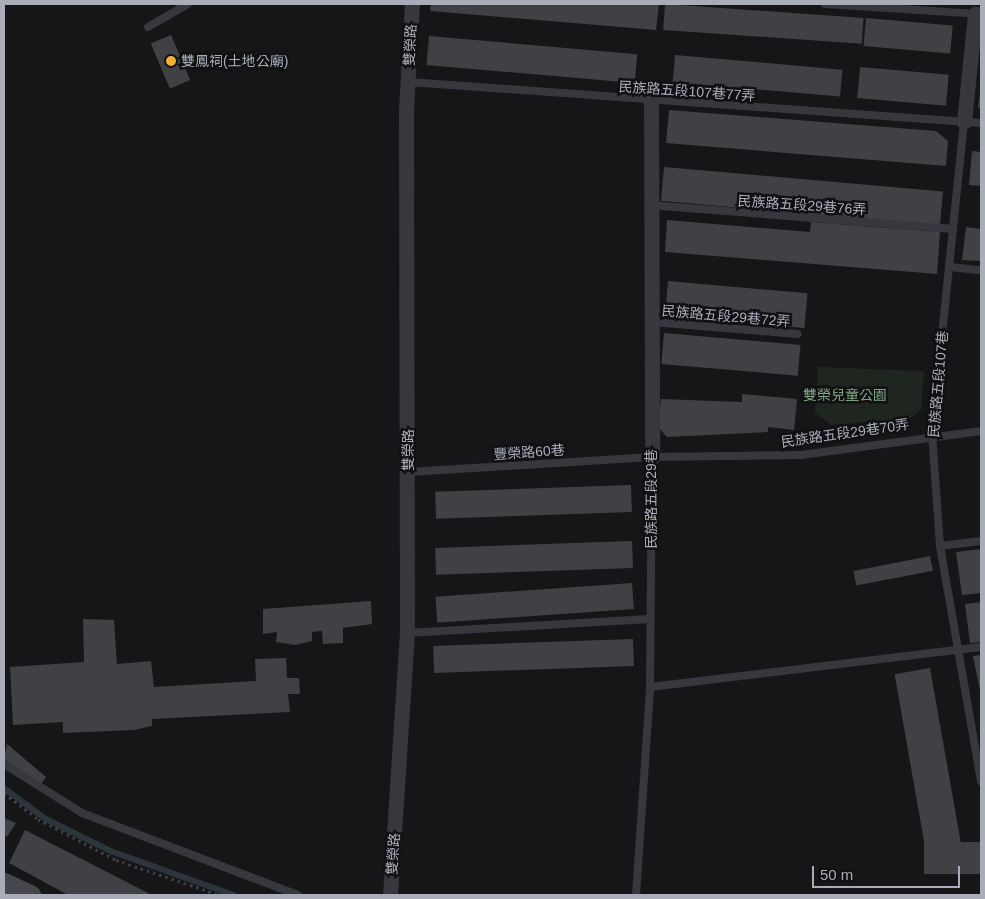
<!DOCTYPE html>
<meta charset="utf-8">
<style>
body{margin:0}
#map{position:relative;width:985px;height:899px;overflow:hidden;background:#161618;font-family:Helvetica,"Noto Sans TC",sans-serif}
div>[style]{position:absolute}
.green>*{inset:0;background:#1e261f}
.stream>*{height:5.5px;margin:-2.75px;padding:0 2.75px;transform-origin:2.75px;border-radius:2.75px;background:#2c353c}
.building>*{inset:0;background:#404145;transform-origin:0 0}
.path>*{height:3px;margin-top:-1.5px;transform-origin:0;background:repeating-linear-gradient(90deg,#3d3f44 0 2.5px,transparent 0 6.5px)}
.lane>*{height:8px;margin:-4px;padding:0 4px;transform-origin:4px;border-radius:4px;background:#37383d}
.street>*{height:15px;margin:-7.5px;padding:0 7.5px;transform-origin:7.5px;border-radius:7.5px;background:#37383d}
.secondary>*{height:21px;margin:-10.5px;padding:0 10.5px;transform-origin:10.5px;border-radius:10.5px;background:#45474d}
.dots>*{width:14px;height:14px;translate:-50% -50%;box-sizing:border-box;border:2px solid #111113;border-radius:50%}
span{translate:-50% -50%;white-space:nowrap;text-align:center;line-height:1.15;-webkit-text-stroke:5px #111113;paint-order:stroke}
.street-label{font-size:14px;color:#a8adb8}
.poi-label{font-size:14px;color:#a8adb8}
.left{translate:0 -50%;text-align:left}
.park-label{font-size:14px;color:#7fa381}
.frame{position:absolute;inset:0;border:5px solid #a8adb8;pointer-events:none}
.scale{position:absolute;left:812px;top:866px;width:148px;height:22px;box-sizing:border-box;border:2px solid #a8adb8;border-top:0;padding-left:6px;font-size:15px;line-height:18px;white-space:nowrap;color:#a8adb8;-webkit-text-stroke:4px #111113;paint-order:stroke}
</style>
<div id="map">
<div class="green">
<i style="clip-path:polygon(818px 367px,924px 371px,921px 410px,909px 419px,831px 425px,815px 413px)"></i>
</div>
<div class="stream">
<i style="left:4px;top:788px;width:52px;rotate:36.4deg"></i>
<i style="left:46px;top:819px;width:72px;rotate:26.2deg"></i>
<i style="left:111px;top:851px;width:130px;rotate:19.8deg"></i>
</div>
<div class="building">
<i style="clip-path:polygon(431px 4px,659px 4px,656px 30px,430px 11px)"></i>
<i style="left:665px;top:4px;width:199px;height:26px;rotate:4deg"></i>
<i style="left:866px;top:18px;width:87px;height:28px;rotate:5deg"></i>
<i style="left:171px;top:35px;width:49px;height:22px;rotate:67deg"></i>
<i style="left:429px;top:36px;width:209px;height:29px;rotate:5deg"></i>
<i style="left:675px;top:55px;width:168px;height:27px;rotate:5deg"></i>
<i style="left:860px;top:67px;width:89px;height:31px;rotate:5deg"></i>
<i style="clip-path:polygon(980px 92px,981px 92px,981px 108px,978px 108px)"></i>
<i style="clip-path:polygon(669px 110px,936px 131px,948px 141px,946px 166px,666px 143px)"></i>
<i style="clip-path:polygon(972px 151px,981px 152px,981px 186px,969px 185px)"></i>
<i style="left:664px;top:167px;width:280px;height:34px;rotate:5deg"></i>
<i style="clip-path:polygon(667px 220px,810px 232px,811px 222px,940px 232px,937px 274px,665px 252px)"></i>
<i style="clip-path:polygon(966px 227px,981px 229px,981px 261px,962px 260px)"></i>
<i style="left:668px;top:281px;width:140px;height:35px;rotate:5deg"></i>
<i style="left:664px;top:333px;width:137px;height:31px;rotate:5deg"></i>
<i style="clip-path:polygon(742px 394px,797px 399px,794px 430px,768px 427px,768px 432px,667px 437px,658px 427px,661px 399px,742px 402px)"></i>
<i style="left:631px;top:485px;width:27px;height:196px;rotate:88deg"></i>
<i style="left:632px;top:541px;width:27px;height:197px;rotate:88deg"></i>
<i style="clip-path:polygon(981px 549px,981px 593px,962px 595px,956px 552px)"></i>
<i style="left:930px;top:556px;width:15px;height:78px;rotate:79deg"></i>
<i style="left:632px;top:583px;width:26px;height:197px;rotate:86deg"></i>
<i style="clip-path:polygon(371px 601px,372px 624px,343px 628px,343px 643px,323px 644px,322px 631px,312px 632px,312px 641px,295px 645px,276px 642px,277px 632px,263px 634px,263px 609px)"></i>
<i style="clip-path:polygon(981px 602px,981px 642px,970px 643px,965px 604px)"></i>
<i style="clip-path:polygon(83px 619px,114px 620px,117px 664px,151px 661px,154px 687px,256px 681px,255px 659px,286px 658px,287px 678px,299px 678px,300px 694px,288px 694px,290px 712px,152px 719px,152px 726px,134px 730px,63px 733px,63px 722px,13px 725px,10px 667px,84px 662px)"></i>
<i style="left:633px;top:639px;width:27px;height:200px;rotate:88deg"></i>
<i style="clip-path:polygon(981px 655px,981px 691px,980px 691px,973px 656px)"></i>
<i style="left:930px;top:668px;width:177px;height:36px;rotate:80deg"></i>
<i style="clip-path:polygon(7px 744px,46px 777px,41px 784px,4px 759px)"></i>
<i style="clip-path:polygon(4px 818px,16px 823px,7px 837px,4px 835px)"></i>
<i style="clip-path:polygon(25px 830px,152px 895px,68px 895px,9px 863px)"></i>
<i style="left:981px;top:842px;width:32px;height:57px;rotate:90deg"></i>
</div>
<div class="path">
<i style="left:4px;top:793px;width:43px;rotate:37.4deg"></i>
<i style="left:38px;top:819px;width:88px;rotate:27.7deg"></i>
<i style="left:116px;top:860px;width:110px;rotate:18.6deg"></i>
</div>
<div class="lane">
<i style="left:825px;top:4px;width:153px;rotate:3.7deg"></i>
<i style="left:148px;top:27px;width:46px;rotate:-29.9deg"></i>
<i style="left:409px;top:82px;width:573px;rotate:4.1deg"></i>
<i style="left:964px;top:122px;width:314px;rotate:95.9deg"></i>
<i style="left:932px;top:434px;width:112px;rotate:85.9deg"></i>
<i style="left:940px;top:546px;width:239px;rotate:80.1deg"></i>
<i style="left:649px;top:205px;width:305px;rotate:4.5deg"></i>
<i style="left:950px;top:267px;width:31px;rotate:6deg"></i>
<i style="left:652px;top:322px;width:146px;rotate:4.7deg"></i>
<i style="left:408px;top:472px;width:244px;rotate:-3.5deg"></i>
<i style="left:652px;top:457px;width:149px;rotate:-0.8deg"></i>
<i style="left:801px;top:455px;width:182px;rotate:-7.6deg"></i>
<i style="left:940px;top:546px;width:41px;rotate:-7deg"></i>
<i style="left:407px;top:633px;width:243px;rotate:-3.3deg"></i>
<i style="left:650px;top:687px;width:333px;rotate:-6.9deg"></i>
<i style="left:4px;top:764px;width:92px;rotate:32.1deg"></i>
<i style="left:82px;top:813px;width:231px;rotate:20.8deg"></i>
<i style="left:636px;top:895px;width:208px;rotate:-86.1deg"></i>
<i style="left:650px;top:687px;width:230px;rotate:-89.5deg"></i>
</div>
<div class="street">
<i style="left:651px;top:102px;width:355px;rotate:89.8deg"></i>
<i style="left:964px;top:122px;width:109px;rotate:-84.2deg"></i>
<i style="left:390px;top:895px;width:263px;rotate:-86.3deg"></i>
<i style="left:407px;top:633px;width:523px;rotate:-90.11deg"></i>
<i style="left:406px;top:110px;width:106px;rotate:-86.8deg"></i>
</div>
<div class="secondary">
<i style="left:4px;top:883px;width:29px;rotate:25deg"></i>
</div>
<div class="dots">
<i style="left:171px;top:61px;background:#f2b134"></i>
</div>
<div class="street-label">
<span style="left:410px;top:45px;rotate:-87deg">雙榮路</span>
<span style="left:687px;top:91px;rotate:4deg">民族路五段107巷77弄</span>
<span style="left:802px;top:205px;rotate:4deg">民族路五段29巷76弄</span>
<span style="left:726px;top:316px;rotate:5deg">民族路五段29巷72弄</span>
<span style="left:938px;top:384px;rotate:-85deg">民族路五段107巷</span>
<span style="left:845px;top:433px;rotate:-8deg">民族路五段29巷70弄</span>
<span style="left:408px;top:450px;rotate:-90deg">雙榮路</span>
<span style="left:529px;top:452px;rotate:-4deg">豐榮路60巷</span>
<span style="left:651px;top:499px;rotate:-90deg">民族路五段29巷</span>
<span style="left:393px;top:854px;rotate:-86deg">雙榮路</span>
</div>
<div class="poi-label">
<span class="left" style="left:181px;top:61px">雙鳳祠(土地公廟)</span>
</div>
<div class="park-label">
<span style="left:845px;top:395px">雙榮兒童公園</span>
</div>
<div class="frame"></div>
<div class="scale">50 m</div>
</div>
